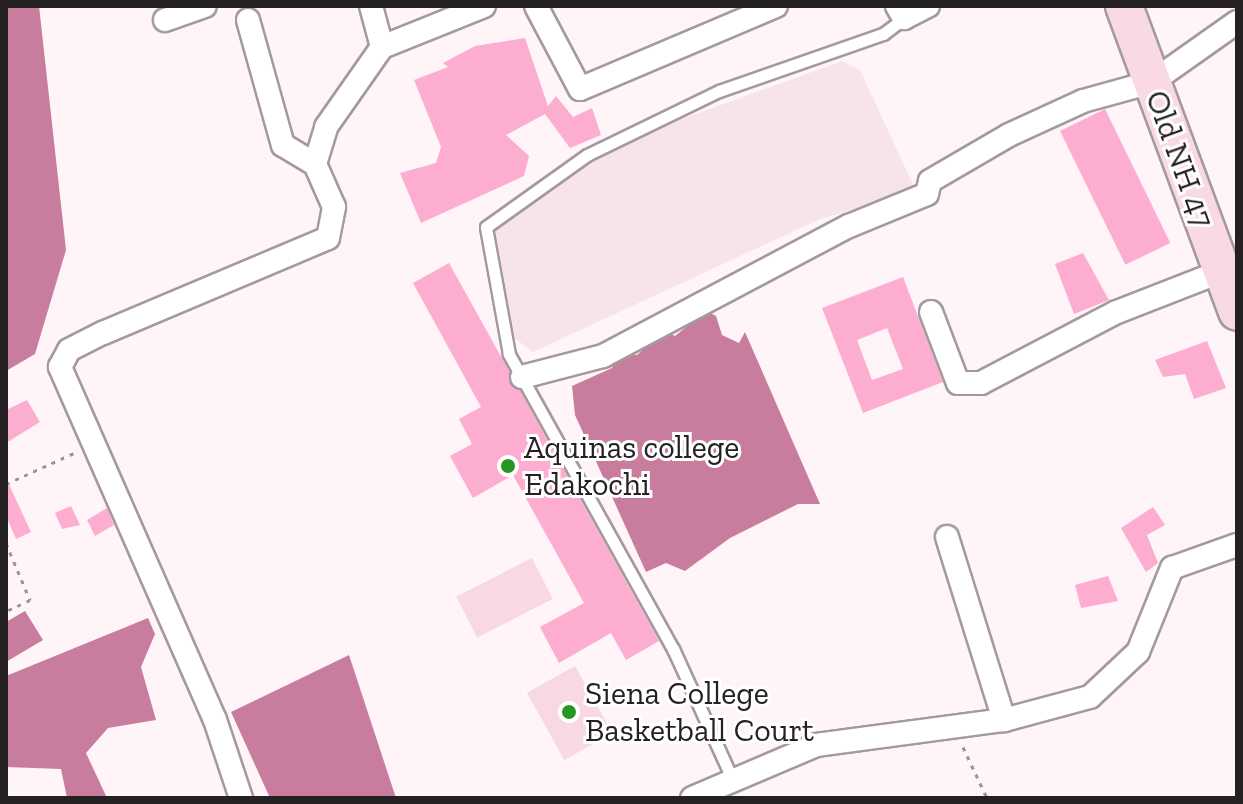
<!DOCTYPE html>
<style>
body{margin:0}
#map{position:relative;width:1243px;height:804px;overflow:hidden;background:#fff4f8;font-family:"Zilla Slab",serif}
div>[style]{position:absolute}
.built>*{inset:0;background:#f7e4eb}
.green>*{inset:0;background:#f9d8e5;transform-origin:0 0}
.water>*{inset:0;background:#c87d9e}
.building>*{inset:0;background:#fdadcf;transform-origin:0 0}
.path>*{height:3px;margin-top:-1.5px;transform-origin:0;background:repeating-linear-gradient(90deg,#9b9397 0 4px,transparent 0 10px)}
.roads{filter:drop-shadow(2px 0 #a49a9e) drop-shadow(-2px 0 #a49a9e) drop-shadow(0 2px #a49a9e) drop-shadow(0 -2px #a49a9e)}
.lane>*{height:11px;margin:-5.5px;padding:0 5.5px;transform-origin:5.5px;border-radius:5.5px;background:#fff}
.street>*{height:22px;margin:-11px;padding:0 11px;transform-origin:11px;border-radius:11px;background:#fff}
.primary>*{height:36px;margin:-18px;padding:0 18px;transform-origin:18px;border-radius:18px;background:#fad9e6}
.dots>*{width:22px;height:22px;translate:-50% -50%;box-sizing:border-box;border:4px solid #fff;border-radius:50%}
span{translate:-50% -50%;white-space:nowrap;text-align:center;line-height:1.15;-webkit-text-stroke:6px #fff;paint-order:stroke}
.street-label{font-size:32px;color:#252123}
.poi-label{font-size:32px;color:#252123}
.left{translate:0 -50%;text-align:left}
.frame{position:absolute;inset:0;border:8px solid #252123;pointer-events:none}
</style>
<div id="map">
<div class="built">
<i style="clip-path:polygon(842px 61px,860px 70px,916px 191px,820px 219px,533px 352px,513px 337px,489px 230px,514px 202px,660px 127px)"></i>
</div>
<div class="green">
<i style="left:532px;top:558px;width:46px;height:85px;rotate:63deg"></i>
<i style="left:575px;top:666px;width:77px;height:55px;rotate:61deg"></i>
</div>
<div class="water">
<i style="clip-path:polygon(6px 6px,39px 6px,66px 250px,35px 354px,6px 371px)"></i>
<i style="clip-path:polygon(706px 311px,716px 316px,722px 335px,739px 343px,745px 332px,820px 504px,798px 504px,730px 538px,685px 571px,666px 563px,646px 572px,575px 415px,572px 386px,612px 368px,618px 354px,637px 355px,664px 331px,675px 336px)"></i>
<i style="clip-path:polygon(25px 611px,43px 640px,6px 662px,6px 622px)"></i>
<i style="clip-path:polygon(148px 618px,155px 634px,141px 667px,156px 720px,108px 728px,86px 753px,107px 798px,67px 798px,61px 769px,6px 767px,6px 676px)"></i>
<i style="clip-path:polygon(349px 655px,396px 798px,270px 798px,231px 712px)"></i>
</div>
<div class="building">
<i style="clip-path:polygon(525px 38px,548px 106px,556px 96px,573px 117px,592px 108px,601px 135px,570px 148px,545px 114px,506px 135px,529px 156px,524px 176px,421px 223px,400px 173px,436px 163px,441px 147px,414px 80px,448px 67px,443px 63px,475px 46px)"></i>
<i style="left:1105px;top:109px;width:149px;height:50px;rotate:64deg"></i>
<i style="clip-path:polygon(1083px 253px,1109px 300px,1074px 314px,1055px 264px)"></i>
<i style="clip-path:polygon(449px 263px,659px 641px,626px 660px,611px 633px,559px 663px,540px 627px,584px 603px,513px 475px,473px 498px,450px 456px,472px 444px,459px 419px,481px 407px,413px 283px)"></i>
<i style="clip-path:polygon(evenodd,903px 277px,943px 382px,863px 413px,822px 308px,903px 277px,887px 328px,903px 369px,872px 380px,857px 340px,887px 328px)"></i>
<i style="clip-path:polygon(1207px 341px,1226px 388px,1194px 399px,1185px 374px,1163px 377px,1155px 360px)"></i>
<i style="clip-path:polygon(27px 400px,40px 422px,6px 443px,6px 410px)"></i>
<i style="clip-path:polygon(6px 478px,31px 532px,16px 539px,6px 516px)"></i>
<i style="clip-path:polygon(71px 506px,80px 525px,62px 529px,55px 513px)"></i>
<i style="clip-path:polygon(1153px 507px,1165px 525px,1147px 535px,1158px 563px,1146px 572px,1121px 528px)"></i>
<i style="clip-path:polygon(107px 508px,114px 525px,95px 536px,87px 520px)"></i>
<i style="clip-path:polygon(1108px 576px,1118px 601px,1081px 608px,1075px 585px)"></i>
</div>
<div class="path">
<i style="left:6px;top:484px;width:75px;rotate:-24.5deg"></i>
<i style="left:6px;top:543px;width:62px;rotate:67.2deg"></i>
<i style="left:30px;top:600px;width:26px;rotate:155deg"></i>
<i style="left:963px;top:747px;width:56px;rotate:64.8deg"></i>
</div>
<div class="roads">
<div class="lane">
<i style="left:731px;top:776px;width:140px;rotate:-114.5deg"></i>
<i style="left:673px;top:649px;width:338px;rotate:-119.1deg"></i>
<i style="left:509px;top:354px;width:129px;rotate:-100.3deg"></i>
<i style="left:486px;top:227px;width:124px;rotate:-35.5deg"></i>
<i style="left:587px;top:155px;width:147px;rotate:-25.9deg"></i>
<i style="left:719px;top:91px;width:174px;rotate:-19.2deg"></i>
<i style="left:883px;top:34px;width:26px;rotate:-37deg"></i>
</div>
<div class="street">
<i style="left:371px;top:6px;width:42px;rotate:75deg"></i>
<i style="left:536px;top:6px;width:94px;rotate:62.1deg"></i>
<i style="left:580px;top:89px;width:213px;rotate:-23deg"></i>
<i style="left:897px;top:6px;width:14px;rotate:60deg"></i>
<i style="left:904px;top:18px;width:27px;rotate:-27deg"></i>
<i style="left:165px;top:20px;width:42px;rotate:-19.3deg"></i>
<i style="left:248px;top:20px;width:130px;rotate:74.4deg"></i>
<i style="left:283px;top:145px;width:37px;rotate:31deg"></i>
<i style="left:931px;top:312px;width:76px;rotate:69.2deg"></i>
<i style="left:958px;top:383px;width:23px"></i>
<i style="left:981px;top:383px;width:153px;rotate:-27.6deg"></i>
<i style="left:1117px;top:312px;width:113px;rotate:-21.3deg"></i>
<i style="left:522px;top:377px;width:84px;rotate:-14.5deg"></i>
<i style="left:603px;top:356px;width:278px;rotate:-27.9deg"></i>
<i style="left:849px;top:226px;width:84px;rotate:-22.3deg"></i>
<i style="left:927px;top:194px;width:13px;rotate:-77deg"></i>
<i style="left:930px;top:181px;width:91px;rotate:-30.2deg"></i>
<i style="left:1009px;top:135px;width:81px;rotate:-24.7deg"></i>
<i style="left:1083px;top:101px;width:72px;rotate:-15.4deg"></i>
<i style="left:1152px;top:82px;width:104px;rotate:-35.2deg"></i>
<i style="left:947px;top:537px;width:192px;rotate:72.7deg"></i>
<i style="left:241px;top:798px;width:82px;rotate:-108.4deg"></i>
<i style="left:215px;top:720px;width:386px;rotate:-113.7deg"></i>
<i style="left:60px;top:367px;width:19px;rotate:-62deg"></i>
<i style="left:69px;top:350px;width:38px;rotate:-27deg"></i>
<i style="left:103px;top:333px;width:244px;rotate:-22.9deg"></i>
<i style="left:328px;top:238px;width:32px;rotate:-79deg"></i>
<i style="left:334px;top:207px;width:47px;rotate:-113.8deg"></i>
<i style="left:315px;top:164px;width:39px;rotate:-73deg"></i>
<i style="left:326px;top:127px;width:98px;rotate:-55deg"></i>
<i style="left:382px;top:47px;width:110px;rotate:-21.9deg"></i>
<i style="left:692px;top:798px;width:135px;rotate:-23.1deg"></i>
<i style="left:816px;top:745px;width:190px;rotate:-7.6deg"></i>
<i style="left:1004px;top:720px;width:89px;rotate:-15deg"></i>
<i style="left:1090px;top:697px;width:66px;rotate:-43.2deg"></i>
<i style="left:1138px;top:652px;width:91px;rotate:-68deg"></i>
<i style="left:1172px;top:568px;width:69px;rotate:-19.5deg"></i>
</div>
<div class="primary">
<i style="left:1124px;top:6px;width:326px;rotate:69.7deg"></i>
</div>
</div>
<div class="dots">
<i style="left:508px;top:466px;background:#289722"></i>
<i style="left:569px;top:712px;background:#289722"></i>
</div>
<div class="street-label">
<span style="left:1180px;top:159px;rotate:70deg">Old NH 47</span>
</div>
<div class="poi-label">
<span class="left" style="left:524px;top:466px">Aquinas college<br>Edakochi</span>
<span class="left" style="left:585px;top:712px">Siena College<br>Basketball Court</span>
</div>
<div class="frame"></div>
</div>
